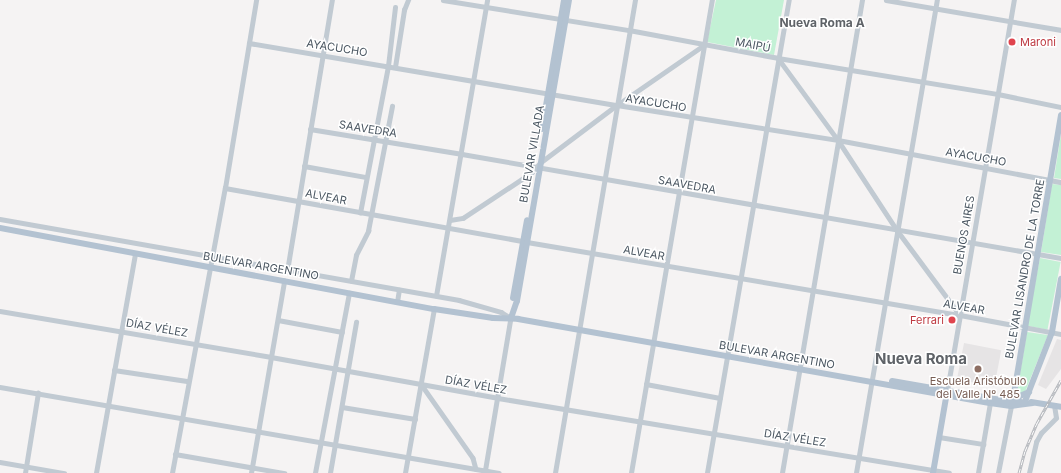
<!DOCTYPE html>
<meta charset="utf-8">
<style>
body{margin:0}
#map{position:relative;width:1061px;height:473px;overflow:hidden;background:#f5f3f3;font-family:Inter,sans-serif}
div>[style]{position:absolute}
.education>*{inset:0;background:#e6e4e5;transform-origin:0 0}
.green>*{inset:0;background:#c3f1d5;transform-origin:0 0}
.minor>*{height:4.5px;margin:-2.25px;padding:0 2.25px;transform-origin:2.25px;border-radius:2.25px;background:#c1cad2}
.major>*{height:6px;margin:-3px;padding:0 3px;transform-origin:3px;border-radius:3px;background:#b3c2d1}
.rail>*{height:3px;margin-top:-1.5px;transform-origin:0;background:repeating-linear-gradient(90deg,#fff 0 4.5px,#b5b8bd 0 9px);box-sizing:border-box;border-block:1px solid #b5b8bd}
.dots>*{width:11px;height:11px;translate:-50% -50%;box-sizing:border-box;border:2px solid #fff;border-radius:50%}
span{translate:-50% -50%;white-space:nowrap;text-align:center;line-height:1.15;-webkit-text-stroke:3px #fff;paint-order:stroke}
.health-label{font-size:11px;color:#be3a42}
.left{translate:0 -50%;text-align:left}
.right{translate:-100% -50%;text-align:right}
.street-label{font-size:11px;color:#4a5661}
.education-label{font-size:11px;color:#785e54}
.neighbourhood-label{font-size:12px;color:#5f6368;font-weight:700}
.district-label{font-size:15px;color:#5f6368;font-weight:700}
</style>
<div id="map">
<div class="education">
<i style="clip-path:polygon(1057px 339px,1061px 340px,1061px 369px,1046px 389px,1038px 385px)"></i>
<i style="left:964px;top:343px;width:38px;height:37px;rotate:11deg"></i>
</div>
<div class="green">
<i style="clip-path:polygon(716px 0,784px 0,774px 55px,707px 42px)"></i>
<i style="clip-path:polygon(1061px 134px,1061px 179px,1054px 178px)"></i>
<i style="clip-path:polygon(1052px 184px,1061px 185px,1061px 255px,1041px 252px)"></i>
<i style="left:1040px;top:258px;width:21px;height:69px;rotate:11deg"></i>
<i style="clip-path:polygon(1027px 332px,1048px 335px,1025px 392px,1020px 394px,1017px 392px)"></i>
</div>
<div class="minor">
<i style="left:443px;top:0;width:188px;rotate:9.2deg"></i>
<i style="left:629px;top:30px;width:152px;rotate:10.6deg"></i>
<i style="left:778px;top:58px;width:223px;rotate:9.3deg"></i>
<i style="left:998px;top:94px;width:64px;rotate:11.7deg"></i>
<i style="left:886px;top:0;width:178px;rotate:9.7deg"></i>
<i style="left:249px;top:43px;width:373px;rotate:9.6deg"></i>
<i style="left:617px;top:105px;width:224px;rotate:9deg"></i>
<i style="left:838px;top:140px;width:227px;rotate:10.7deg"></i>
<i style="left:778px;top:58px;width:102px;rotate:53.8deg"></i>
<i style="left:838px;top:140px;width:108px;rotate:56.8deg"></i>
<i style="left:897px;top:230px;width:106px;rotate:53.5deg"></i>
<i style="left:395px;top:67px;width:58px;rotate:-81deg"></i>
<i style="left:404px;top:10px;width:11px;rotate:-68deg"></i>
<i style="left:310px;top:129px;width:154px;rotate:9.3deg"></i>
<i style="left:462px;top:154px;width:608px;rotate:9.85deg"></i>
<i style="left:304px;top:166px;width:63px;rotate:10.1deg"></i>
<i style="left:225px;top:188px;width:307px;rotate:10.1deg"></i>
<i style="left:527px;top:242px;width:439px;rotate:9.6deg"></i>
<i style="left:960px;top:315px;width:103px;rotate:10.7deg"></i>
<i style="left:360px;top:213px;width:150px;rotate:-79.2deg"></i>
<i style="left:388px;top:66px;width:59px;rotate:-83.2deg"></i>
<i style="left:0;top:219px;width:466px;rotate:10deg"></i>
<i style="left:459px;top:300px;width:44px;rotate:15.9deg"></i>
<i style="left:501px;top:312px;width:12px;rotate:31deg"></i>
<i style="left:511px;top:318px;width:157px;rotate:99.5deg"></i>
<i style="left:450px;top:220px;width:13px;rotate:-9deg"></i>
<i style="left:463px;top:218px;width:82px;rotate:-33.5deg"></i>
<i style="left:531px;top:173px;width:15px;rotate:-48deg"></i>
<i style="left:541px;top:162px;width:95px;rotate:-36.9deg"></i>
<i style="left:617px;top:105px;width:106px;rotate:-34.6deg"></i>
<i style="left:287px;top:271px;width:275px;rotate:-80.6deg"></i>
<i style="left:351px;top:281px;width:26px;rotate:-79deg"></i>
<i style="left:356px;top:255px;width:27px;rotate:-63deg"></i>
<i style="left:368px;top:231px;width:127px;rotate:-79.1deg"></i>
<i style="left:436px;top:296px;width:300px;rotate:-80.2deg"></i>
<i style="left:397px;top:302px;width:12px;rotate:-81deg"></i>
<i style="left:0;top:311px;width:275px;rotate:9.6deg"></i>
<i style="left:271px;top:357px;width:231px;rotate:10.2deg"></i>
<i style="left:498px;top:398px;width:457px;rotate:9.4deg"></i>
<i style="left:278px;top:320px;width:65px;rotate:10.6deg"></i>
<i style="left:114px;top:370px;width:75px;rotate:8.5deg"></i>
<i style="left:421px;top:384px;width:90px;rotate:54.9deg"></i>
<i style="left:473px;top:458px;width:11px;rotate:75deg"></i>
<i style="left:646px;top:384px;width:75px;rotate:10.7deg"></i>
<i style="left:0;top:387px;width:506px;rotate:9.78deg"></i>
<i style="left:947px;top:391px;width:397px;rotate:-80.3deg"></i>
<i style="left:342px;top:407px;width:74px;rotate:9.3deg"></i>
<i style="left:939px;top:437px;width:45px;rotate:9deg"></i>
<i style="left:175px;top:454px;width:111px;rotate:9.9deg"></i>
<i style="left:0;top:462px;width:65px;rotate:9.8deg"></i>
<i style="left:25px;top:473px;width:81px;rotate:-80.8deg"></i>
<i style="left:96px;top:473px;width:223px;rotate:-79.9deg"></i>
<i style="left:172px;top:473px;width:290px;rotate:-79.5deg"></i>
<i style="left:225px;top:188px;width:191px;rotate:-80.6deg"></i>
<i style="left:251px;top:473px;width:195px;rotate:-80.2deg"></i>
<i style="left:315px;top:473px;width:183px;rotate:-79.3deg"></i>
<i style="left:330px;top:473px;width:153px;rotate:-80.2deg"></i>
<i style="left:405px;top:473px;width:167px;rotate:-80deg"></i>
<i style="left:555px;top:473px;width:480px;rotate:-80.4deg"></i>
<i style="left:631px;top:473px;width:480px;rotate:-80.3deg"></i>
<i style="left:707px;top:473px;width:480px;rotate:-80.2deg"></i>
<i style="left:782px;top:473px;width:480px;rotate:-80.4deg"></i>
<i style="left:856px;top:473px;width:480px;rotate:-80.3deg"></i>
<i style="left:978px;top:473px;width:71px;rotate:-80.3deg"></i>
<i style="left:998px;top:473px;width:68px;rotate:-79deg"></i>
<i style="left:1029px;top:473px;width:32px;rotate:-77deg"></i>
<i style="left:1036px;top:442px;width:10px;rotate:-61deg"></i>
<i style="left:1041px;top:433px;width:21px;rotate:-45deg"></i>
<i style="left:1056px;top:418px;width:12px;rotate:-99deg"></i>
</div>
<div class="major">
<i style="left:542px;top:129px;width:131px;rotate:-80.3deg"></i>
<i style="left:0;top:228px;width:441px;rotate:10.6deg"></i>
<i style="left:434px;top:309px;width:60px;rotate:8.7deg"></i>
<i style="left:493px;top:318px;width:25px;rotate:2deg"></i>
<i style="left:518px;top:319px;width:479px;rotate:10.1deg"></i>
<i style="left:990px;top:403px;width:21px;rotate:8deg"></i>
<i style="left:1011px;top:406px;width:22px;rotate:-8deg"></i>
<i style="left:513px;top:298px;width:79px;rotate:-79.8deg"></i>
<i style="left:511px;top:318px;width:18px;rotate:-71deg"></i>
<i style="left:517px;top:301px;width:305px;rotate:-80.2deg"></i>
<i style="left:892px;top:381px;width:122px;rotate:9.9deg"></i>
<i style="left:1012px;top:402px;width:9px"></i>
<i style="left:1014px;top:392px;width:7px;rotate:34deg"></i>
<i style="left:1020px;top:396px;width:10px;rotate:-24deg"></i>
<i style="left:1031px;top:402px;width:30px;rotate:9deg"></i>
<i style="left:1024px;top:404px;width:77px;rotate:-68.7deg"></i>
<i style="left:1052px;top:332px;width:54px;rotate:-80.4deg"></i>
<i style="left:1012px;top:405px;width:294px;rotate:-80.4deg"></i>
<i style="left:933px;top:473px;width:82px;rotate:-80.2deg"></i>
</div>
<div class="rail">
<i style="left:1019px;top:473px;width:23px;rotate:-75deg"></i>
<i style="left:1025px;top:451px;width:30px;rotate:-67deg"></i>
<i style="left:1037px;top:423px;width:49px;rotate:-60.8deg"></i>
</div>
<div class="dots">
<i style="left:1012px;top:42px;background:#e0444e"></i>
<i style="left:952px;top:320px;background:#e0444e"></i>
<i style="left:978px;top:369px;background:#8d6e63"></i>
</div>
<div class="health-label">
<span class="left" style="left:1020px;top:42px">Maroni</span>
<span class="right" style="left:944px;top:320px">Ferrari</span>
</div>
<div class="street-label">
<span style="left:753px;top:45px;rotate:11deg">MAIPÚ</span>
<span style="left:337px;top:48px;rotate:9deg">AYACUCHO</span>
<span style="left:656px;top:103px;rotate:9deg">AYACUCHO</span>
<span style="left:368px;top:129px;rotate:9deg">SAAVEDRA</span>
<span style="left:532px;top:154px;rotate:-80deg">BULEVAR VILLADA</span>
<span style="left:976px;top:157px;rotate:10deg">AYACUCHO</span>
<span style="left:687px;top:185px;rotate:10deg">SAAVEDRA</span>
<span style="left:326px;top:197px;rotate:11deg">ALVEAR</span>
<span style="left:964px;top:235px;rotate:-80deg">BUENOS AIRES</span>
<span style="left:644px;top:253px;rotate:10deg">ALVEAR</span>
<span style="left:261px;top:266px;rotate:10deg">BULEVAR ARGENTINO</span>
<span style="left:1025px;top:269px;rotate:-80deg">BULEVAR LISANDRO DE LA TORRE</span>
<span style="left:964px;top:307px;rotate:10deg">ALVEAR</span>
<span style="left:157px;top:328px;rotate:10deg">DÍAZ VÉLEZ</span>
<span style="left:777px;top:355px;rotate:10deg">BULEVAR ARGENTINO</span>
<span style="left:476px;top:385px;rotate:10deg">DÍAZ VÉLEZ</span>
<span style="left:795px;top:438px;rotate:9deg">DÍAZ VÉLEZ</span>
</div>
<div class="education-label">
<span style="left:978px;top:388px">Escuela Aristóbulo<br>del Valle Nº 485</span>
</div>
<div class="neighbourhood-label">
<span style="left:822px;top:23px">Nueva Roma A</span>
</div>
<div class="district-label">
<span style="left:921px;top:359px">Nueva Roma</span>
</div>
</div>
